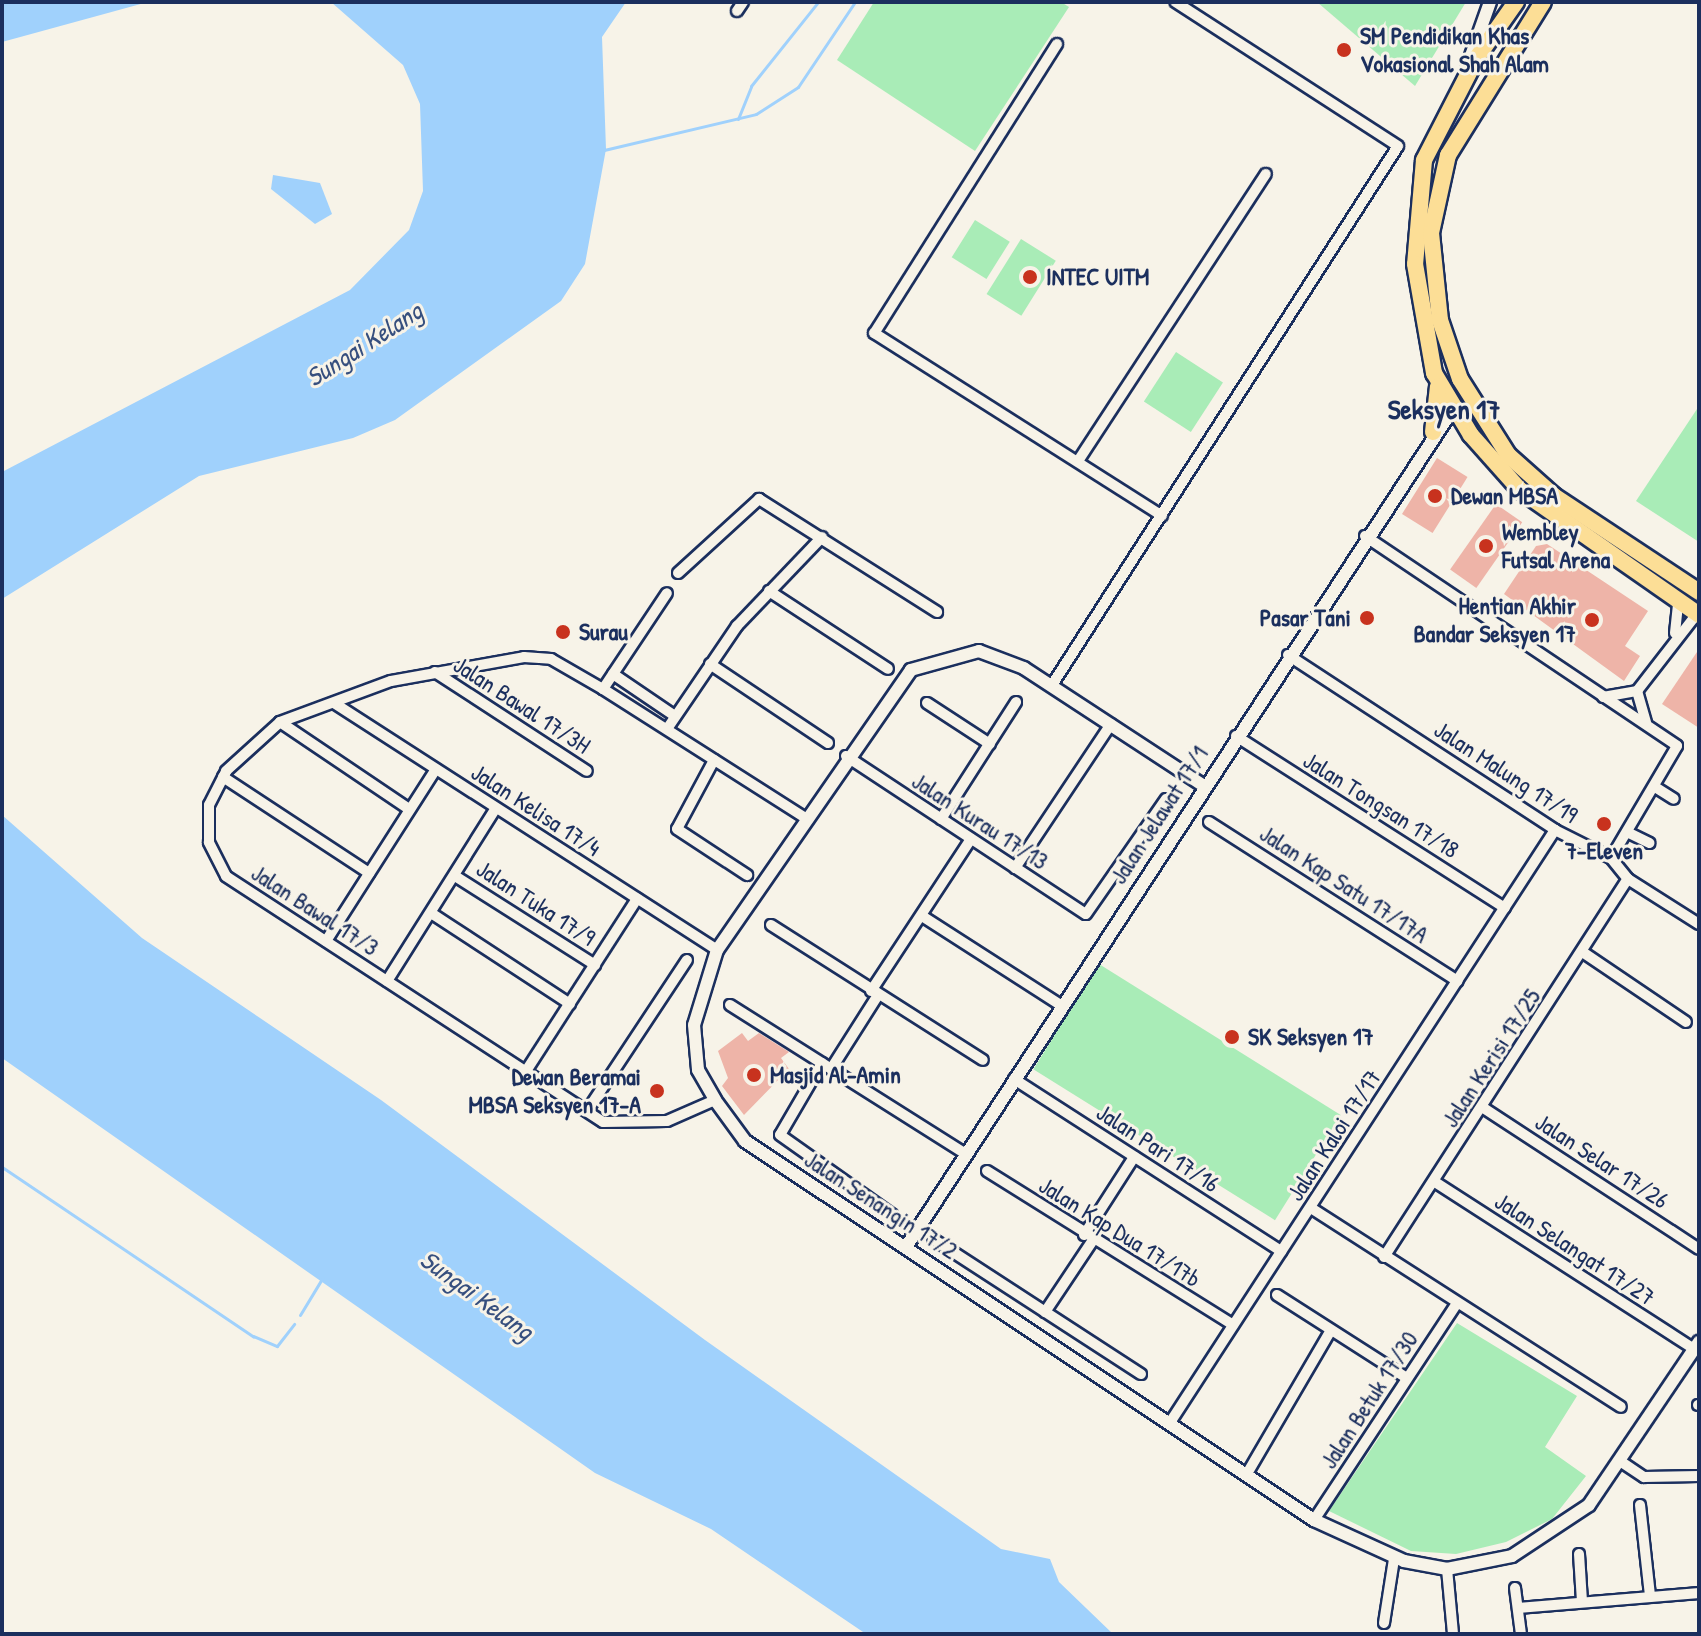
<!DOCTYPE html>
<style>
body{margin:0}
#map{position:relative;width:1701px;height:1636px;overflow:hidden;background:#f7f3e8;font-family:"Patrick Hand",sans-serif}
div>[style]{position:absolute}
.green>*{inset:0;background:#a9ecb7;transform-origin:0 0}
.water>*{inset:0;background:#a0d1fc}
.stream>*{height:3px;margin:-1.5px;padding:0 1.5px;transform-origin:1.5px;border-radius:1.5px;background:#a0d1fc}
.building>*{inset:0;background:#eeb4a8;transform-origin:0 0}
.roads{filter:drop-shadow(2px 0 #1b2f5e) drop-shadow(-2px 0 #1b2f5e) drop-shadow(0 2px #1b2f5e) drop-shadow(0 -2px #1b2f5e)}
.minor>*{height:10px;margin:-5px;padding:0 5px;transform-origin:5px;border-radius:5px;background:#f7f3e8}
.tertiary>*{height:12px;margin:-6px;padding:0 6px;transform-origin:6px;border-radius:6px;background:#f7f3e8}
.primary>*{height:16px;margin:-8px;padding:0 8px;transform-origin:8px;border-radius:8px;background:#fcde96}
.dots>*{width:22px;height:22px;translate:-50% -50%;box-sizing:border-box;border:4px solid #f7f3e8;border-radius:50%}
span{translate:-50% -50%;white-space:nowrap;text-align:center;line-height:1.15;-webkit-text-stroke:6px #f7f3e8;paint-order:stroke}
.poi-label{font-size:24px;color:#1b2f5e;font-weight:700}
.left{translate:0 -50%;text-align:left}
.right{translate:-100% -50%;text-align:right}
.street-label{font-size:24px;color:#1b2f5e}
.water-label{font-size:26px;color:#364f7e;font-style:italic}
.quarter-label{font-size:28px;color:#1b2f5e;font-weight:700}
.frame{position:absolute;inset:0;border:4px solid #1b2f5e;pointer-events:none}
</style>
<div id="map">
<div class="green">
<i style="clip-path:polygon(874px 2px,1061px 2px,1069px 7px,975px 151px,837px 60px)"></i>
<i style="clip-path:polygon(1317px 2px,1466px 2px,1415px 86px)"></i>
<i style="left:975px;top:220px;width:41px;height:44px;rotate:32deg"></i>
<i style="left:1021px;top:239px;width:41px;height:65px;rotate:32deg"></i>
<i style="left:1176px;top:352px;width:56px;height:59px;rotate:33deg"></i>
<i style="clip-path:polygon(1699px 406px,1699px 542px,1636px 501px)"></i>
<i style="left:1099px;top:964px;width:285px;height:124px;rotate:32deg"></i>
<i style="clip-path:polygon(1457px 1323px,1577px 1396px,1545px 1447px,1586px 1476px,1552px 1519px,1506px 1542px,1456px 1554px,1411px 1551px,1329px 1511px)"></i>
</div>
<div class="water">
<i style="clip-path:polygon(2px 2px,148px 2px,2px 42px)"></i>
<i style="clip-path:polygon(331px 2px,626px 2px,602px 37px,606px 149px,585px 264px,561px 301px,395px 420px,353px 438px,199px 476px,2px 599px,2px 472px,350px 290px,409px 230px,423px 191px,420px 104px,403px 65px)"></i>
<i style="clip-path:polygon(273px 175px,320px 183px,332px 214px,315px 224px,271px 189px)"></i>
<i style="clip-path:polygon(2px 815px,142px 938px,381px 1100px,705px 1340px,1001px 1549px,1050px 1559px,1059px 1582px,1113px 1634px,866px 1634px,711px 1529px,595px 1473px,2px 1058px)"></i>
</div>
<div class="stream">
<i style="left:738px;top:119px;width:35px;rotate:-68deg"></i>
<i style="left:751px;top:86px;width:107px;rotate:-51.4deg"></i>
<i style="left:604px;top:150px;width:156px;rotate:-13.3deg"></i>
<i style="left:756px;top:114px;width:50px;rotate:-32.7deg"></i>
<i style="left:798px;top:87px;width:102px;rotate:-56.2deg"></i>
<i style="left:2px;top:1167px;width:303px;rotate:34deg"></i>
<i style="left:253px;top:1336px;width:26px;rotate:23deg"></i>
<i style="left:277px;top:1346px;width:28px;rotate:-52deg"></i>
<i style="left:300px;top:1315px;width:44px;rotate:-58.8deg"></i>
</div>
<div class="building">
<i style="left:1437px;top:458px;width:36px;height:66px;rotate:32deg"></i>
<i style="left:1496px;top:504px;width:32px;height:80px;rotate:35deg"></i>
<i style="clip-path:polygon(1547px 544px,1648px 611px,1625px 646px,1640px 656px,1624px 681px,1504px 594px,1536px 546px)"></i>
<i style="clip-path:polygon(1699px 649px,1699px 728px,1662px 704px)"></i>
<i style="clip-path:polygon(742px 1033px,748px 1041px,759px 1033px,789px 1052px,781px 1058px,789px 1069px,744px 1115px,722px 1086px,728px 1078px,718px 1051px)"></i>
</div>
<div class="roads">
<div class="minor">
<i style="left:737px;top:11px;width:11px;rotate:-56deg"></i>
<i style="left:1057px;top:44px;width:342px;rotate:122.3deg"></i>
<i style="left:874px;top:333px;width:341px;rotate:32.4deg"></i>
<i style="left:1078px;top:461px;width:343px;rotate:-56.8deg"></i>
<i style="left:1365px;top:536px;width:376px;rotate:33.9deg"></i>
<i style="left:1677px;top:746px;width:130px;rotate:120.5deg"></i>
<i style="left:678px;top:573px;width:110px;rotate:-42.4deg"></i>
<i style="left:759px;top:499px;width:211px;rotate:32.4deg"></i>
<i style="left:769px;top:591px;width:142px;rotate:33.2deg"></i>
<i style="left:1675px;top:633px;width:31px;rotate:-84deg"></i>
<i style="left:1288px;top:655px;width:319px;rotate:33.2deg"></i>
<i style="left:1555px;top:830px;width:63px;rotate:26.6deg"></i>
<i style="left:1611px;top:858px;width:27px;rotate:51deg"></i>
<i style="left:1628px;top:879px;width:84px;rotate:32.4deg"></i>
<i style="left:710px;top:664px;width:142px;rotate:33.8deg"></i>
<i style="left:435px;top:672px;width:181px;rotate:33.1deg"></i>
<i style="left:613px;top:674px;width:75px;rotate:34.1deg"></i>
<i style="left:1052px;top:685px;width:640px;rotate:-57.3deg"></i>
<i style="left:1398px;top:146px;width:265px;rotate:-147.1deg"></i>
<i style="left:603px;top:689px;width:115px;rotate:-56.3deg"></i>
<i style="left:1637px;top:691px;width:33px;rotate:74deg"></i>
<i style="left:1603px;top:697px;width:35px;rotate:-10deg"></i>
<i style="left:1637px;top:691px;width:101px;rotate:-52.2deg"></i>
<i style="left:334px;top:703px;width:456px;rotate:32.8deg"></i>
<i style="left:927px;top:703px;width:75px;rotate:33.1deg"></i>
<i style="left:280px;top:722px;width:156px;rotate:34deg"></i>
<i style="left:667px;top:729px;width:125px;rotate:-55.8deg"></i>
<i style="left:737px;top:626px;width:123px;rotate:-46.3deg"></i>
<i style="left:1236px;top:736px;width:319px;rotate:32.6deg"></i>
<i style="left:846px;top:756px;width:287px;rotate:33.4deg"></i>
<i style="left:1086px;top:914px;width:140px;rotate:-55.2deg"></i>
<i style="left:714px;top:760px;width:78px;rotate:118.2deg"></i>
<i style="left:677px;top:829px;width:84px;rotate:33.3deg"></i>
<i style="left:223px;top:777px;width:175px;rotate:33.3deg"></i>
<i style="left:1655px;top:787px;width:22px;rotate:32deg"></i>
<i style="left:941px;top:819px;width:139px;rotate:-57.3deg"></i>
<i style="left:1209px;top:822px;width:295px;rotate:32.6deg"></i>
<i style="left:1627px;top:832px;width:25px;rotate:26deg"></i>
<i style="left:1015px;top:868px;width:173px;rotate:-56.3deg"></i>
<i style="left:455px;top:876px;width:166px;rotate:32.4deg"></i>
<i style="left:431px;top:913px;width:166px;rotate:33.2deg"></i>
<i style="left:922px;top:916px;width:166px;rotate:32.7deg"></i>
<i style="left:771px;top:925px;width:251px;rotate:32.5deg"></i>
<i style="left:326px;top:941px;width:204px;rotate:-57.4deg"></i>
<i style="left:1584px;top:953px;width:123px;rotate:34.1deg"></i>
<i style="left:387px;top:981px;width:204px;rotate:-57.8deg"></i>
<i style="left:871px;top:991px;width:182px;rotate:-56.7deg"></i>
<i style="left:730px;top:1005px;width:279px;rotate:32.3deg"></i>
<i style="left:822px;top:1063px;width:83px;rotate:120.3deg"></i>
<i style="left:780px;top:1135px;width:138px;rotate:35.3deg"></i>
<i style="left:831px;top:1069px;width:88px;rotate:-57.6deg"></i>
<i style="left:526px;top:1071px;width:205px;rotate:-57.2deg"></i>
<i style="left:1014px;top:1079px;width:318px;rotate:32.8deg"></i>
<i style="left:715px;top:1100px;width:52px;rotate:156.4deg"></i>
<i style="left:667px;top:1121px;width:64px;rotate:179.1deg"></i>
<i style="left:603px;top:1122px;width:450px;rotate:-146.9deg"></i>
<i style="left:226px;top:876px;width:38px;rotate:-117deg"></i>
<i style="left:209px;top:842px;width:37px;rotate:-90deg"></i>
<i style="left:209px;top:805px;width:38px;rotate:-63deg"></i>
<i style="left:226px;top:771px;width:73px;rotate:-42.2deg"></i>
<i style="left:280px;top:722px;width:118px;rotate:-20.3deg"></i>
<i style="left:391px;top:681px;width:135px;rotate:-10.2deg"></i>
<i style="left:524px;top:657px;width:27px;rotate:4deg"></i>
<i style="left:551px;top:659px;width:60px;rotate:30deg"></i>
<i style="left:603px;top:689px;width:238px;rotate:32.5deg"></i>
<i style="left:1482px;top:1107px;width:259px;rotate:33.2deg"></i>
<i style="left:587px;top:1111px;width:181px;rotate:-56.5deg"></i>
<i style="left:987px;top:1171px;width:290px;rotate:32deg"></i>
<i style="left:1435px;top:1182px;width:308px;rotate:32.8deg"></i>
<i style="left:1311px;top:1208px;width:368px;rotate:32.7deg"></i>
<i style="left:1084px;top:1235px;width:93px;rotate:-57.3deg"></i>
<i style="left:933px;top:1239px;width:248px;rotate:33deg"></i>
<i style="left:1384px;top:1257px;width:450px;rotate:-57.2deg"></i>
<i style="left:1277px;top:1295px;width:154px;rotate:32.6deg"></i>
<i style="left:1045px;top:1312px;width:87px;rotate:-56.3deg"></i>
<i style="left:1698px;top:1405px;width:1px"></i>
<i style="left:1171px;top:1421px;width:705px;rotate:-56.99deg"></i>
<i style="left:1620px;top:1461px;width:29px;rotate:34deg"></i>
<i style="left:1644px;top:1477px;width:55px;rotate:-1deg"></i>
<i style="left:1248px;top:1472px;width:164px;rotate:-59.7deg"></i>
<i style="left:1640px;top:1505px;width:92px;rotate:83.7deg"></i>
<i style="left:1314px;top:1520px;width:260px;rotate:-56.6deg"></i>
<i style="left:1579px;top:1554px;width:48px;rotate:86.4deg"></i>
<i style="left:1447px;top:1569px;width:65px;rotate:84.7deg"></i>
<i style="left:1515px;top:1588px;width:46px;rotate:82.6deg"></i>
<i style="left:1518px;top:1608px;width:182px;rotate:-4.7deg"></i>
<i style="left:1384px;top:1623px;width:65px;rotate:-81.1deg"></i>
</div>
<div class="tertiary">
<i style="left:1467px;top:67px;width:69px;rotate:-70.5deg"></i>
<i style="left:1204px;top:786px;width:215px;rotate:-146.8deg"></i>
<i style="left:1024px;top:668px;width:48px;rotate:-159.3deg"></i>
<i style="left:979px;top:651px;width:71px;rotate:164.4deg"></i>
<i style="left:911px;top:670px;width:341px;rotate:124.7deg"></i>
<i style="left:717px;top:950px;width:78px;rotate:107deg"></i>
<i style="left:694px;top:1025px;width:45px;rotate:84.9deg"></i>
<i style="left:698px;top:1070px;width:34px;rotate:60deg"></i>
<i style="left:715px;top:1100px;width:51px;rotate:53.8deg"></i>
<i style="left:745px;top:1141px;width:684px;rotate:33.67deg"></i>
<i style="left:1314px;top:1520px;width:99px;rotate:24.5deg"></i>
<i style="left:1404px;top:1561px;width:44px;rotate:10.5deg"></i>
<i style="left:1447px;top:1569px;width:66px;rotate:-11.3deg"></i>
<i style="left:1512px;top:1556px;width:92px;rotate:-33.5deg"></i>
<i style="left:1589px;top:1505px;width:197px;rotate:-56deg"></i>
<i style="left:906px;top:1247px;width:1001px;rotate:-56.87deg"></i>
</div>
<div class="primary">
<i style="left:1516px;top:2px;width:70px;rotate:125.1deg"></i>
<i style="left:1476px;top:59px;width:114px;rotate:117.2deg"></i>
<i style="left:1424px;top:160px;width:104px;rotate:94.9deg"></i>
<i style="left:1415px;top:264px;width:111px;rotate:80.1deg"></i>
<i style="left:1434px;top:373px;width:72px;rotate:59.2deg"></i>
<i style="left:1471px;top:435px;width:74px;rotate:48.3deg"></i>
<i style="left:1520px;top:490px;width:218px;rotate:34.9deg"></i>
<i style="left:1543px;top:2px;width:180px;rotate:121.8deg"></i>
<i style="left:1448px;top:155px;width:80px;rotate:102.3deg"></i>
<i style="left:1431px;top:233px;width:87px;rotate:84.1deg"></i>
<i style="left:1440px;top:320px;width:62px;rotate:71.3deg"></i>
<i style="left:1460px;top:379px;width:90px;rotate:57.7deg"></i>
<i style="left:1508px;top:455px;width:62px;rotate:41.7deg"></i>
<i style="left:1554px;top:496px;width:174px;rotate:33.5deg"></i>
<i style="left:1433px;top:432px;width:46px;rotate:-83.8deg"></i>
</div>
</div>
<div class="dots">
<i style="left:1344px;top:50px;background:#c8321e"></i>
<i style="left:1030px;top:277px;background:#c8321e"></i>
<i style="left:1435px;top:496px;background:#c8321e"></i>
<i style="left:1486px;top:546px;background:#c8321e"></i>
<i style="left:1367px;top:618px;background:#c8321e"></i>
<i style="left:1592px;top:620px;background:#c8321e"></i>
<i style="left:563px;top:632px;background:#c8321e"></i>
<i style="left:1604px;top:824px;background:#c8321e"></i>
<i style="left:1232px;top:1037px;background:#c8321e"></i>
<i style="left:754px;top:1075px;background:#c8321e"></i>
<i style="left:657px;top:1091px;background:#c8321e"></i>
</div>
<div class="poi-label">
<span class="left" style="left:1360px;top:50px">SM Pendidikan Khas<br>Vokasional Shah Alam</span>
<span class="left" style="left:1046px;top:277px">INTEC UITM</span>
<span class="left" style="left:1451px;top:496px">Dewan MBSA</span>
<span class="left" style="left:1502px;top:546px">Wembley<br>Futsal Arena</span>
<span class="right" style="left:1576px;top:620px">Hentian Akhir<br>Bandar Seksyen 17</span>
<span class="right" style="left:1351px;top:618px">Pasar Tani</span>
<span class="left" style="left:579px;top:632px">Surau</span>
<span style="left:1604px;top:851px">7-Eleven</span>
<span class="left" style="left:1248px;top:1037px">SK Seksyen 17</span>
<span class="left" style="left:770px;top:1075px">Masjid Al-Amin</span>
<span class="right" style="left:641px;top:1091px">Dewan Beramai<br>MBSA Seksyen 17-A</span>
</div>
<div class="street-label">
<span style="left:522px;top:705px;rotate:33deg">Jalan Bawal 17/3H</span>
<span style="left:1506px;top:772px;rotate:33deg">Jalan Malung 17/19</span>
<span style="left:1381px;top:805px;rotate:32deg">Jalan Tongsan 17/18</span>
<span style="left:536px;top:810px;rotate:33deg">Jalan Kelisa 17/4</span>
<span style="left:1159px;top:815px;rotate:-57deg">Jalan Jelawat 17/1</span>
<span style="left:980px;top:821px;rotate:33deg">Jalan Kurau 17/13</span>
<span style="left:1344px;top:884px;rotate:33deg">Jalan Kap Satu 17/17A</span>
<span style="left:536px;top:903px;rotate:33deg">Jalan Tuka 17/9</span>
<span style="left:315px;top:910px;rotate:33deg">Jalan Bawal 17/3</span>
<span style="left:1491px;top:1058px;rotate:-57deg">Jalan Kerisi 17/25</span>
<span style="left:1334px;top:1135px;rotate:-57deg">Jalan Kaloi 17/17</span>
<span style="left:1158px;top:1148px;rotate:33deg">Jalan Pari 17/16</span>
<span style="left:1602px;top:1161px;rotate:33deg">Jalan Selar 17/26</span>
<span style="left:881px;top:1205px;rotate:33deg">Jalan Senangin 17/2</span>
<span style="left:1120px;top:1232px;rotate:32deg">Jalan Kap Dua 17/17b</span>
<span style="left:1575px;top:1249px;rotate:33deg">Jalan Selangat 17/27</span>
<span style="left:1369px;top:1400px;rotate:-57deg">Jalan Betuk 17/30</span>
</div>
<div class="water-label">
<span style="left:364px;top:344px;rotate:-33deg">Sungai Kelang</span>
<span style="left:477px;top:1295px;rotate:36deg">Sungai Kelang</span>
</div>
<div class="quarter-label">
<span style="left:1444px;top:409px">Seksyen 17</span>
</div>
<div class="frame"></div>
</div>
